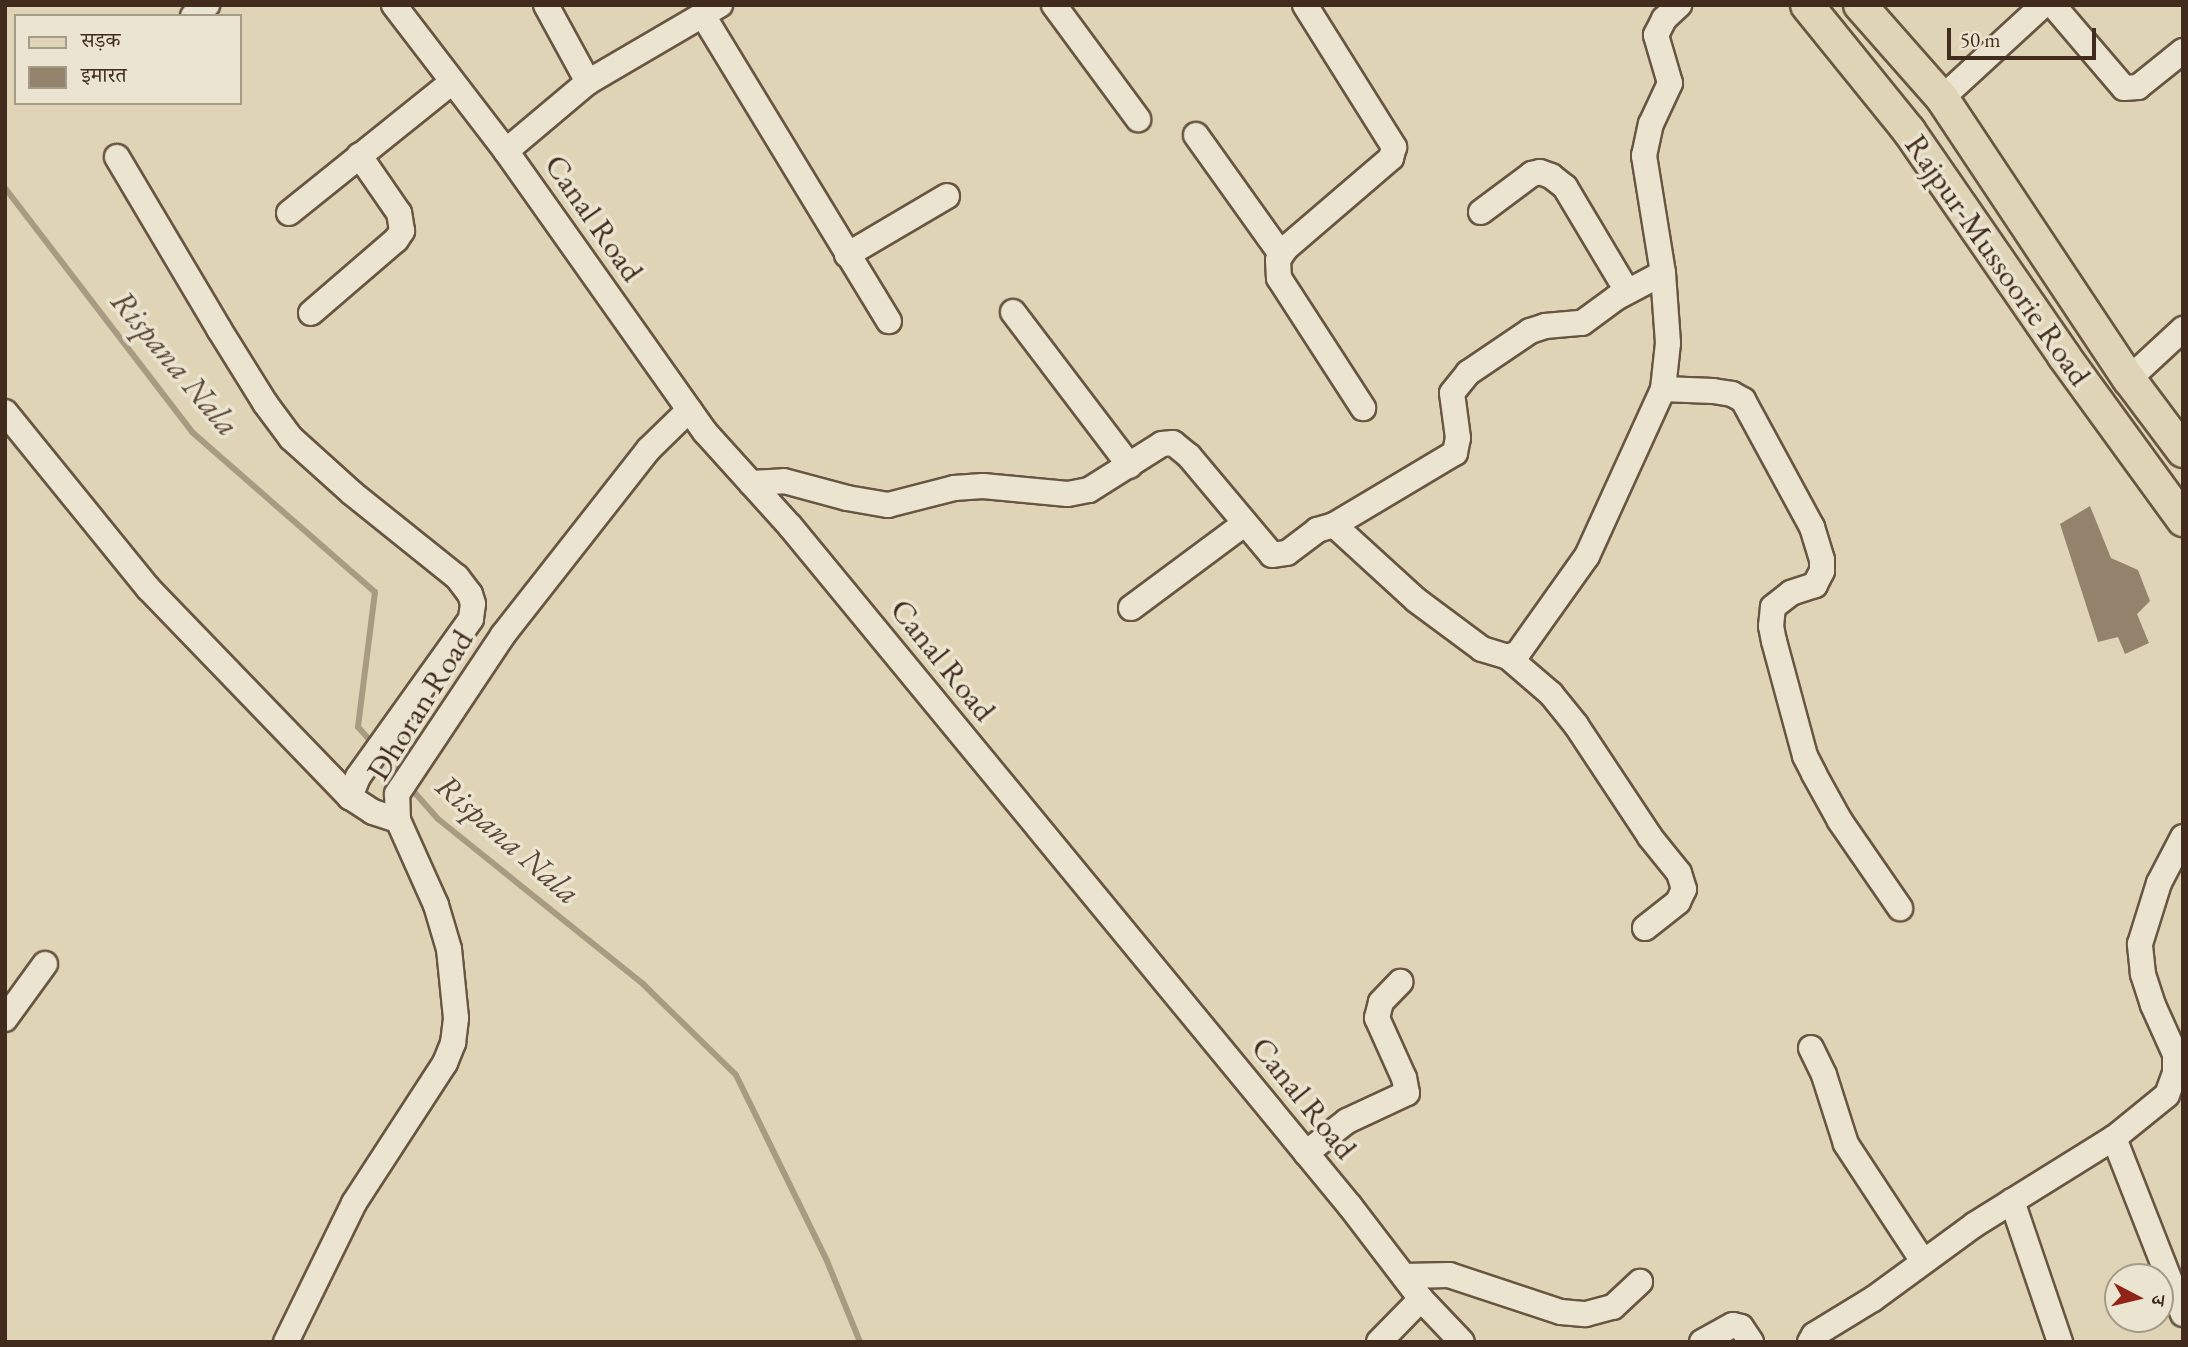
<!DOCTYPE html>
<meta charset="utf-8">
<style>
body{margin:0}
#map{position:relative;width:2188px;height:1347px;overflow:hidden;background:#dfd5b6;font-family:"EB Garamond","Noto Serif Devanagari",serif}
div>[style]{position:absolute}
.stream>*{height:6px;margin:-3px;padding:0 3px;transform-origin:3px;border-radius:3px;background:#a99b82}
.building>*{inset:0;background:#93836c}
.roads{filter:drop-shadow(2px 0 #685642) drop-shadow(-2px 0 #685642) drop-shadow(0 2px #685642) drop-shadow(0 -2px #685642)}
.minor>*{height:24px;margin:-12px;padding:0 12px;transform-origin:12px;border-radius:12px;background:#eae4d0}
.major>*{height:32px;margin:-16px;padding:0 16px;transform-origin:16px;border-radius:16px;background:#dfd5b6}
span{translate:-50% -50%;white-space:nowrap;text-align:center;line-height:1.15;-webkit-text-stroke:7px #eae4d0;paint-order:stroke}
.street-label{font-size:32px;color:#402b1c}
.water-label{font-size:33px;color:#5a4736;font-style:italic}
.frame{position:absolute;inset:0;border:7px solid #402b1c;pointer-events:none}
.legend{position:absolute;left:14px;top:14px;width:228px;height:91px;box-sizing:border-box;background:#eae4d0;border:2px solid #a69a88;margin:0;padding:9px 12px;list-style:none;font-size:21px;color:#402b1c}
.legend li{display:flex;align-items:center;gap:14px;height:35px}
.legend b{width:35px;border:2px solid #a69a88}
.north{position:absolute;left:2104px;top:1263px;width:70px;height:70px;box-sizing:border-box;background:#eae4d0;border:2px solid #a69a88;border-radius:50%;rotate:97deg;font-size:19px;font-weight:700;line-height:28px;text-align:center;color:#402b1c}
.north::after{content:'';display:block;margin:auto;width:24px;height:32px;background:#8f2418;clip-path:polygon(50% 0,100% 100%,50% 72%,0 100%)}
.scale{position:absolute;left:1947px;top:28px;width:149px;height:32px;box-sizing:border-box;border:4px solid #402b1c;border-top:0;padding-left:9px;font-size:21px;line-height:24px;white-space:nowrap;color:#402b1c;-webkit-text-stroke:5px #eae4d0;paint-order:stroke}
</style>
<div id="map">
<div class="stream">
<i style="left:5px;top:188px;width:307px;rotate:52.5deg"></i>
<i style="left:192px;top:432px;width:243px;rotate:41.2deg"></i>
<i style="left:375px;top:592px;width:136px;rotate:97.2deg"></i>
<i style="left:358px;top:727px;width:24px;rotate:48deg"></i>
<i style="left:381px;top:753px;width:30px;rotate:49deg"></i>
<i style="left:408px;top:785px;width:45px;rotate:48.6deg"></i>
<i style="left:438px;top:819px;width:263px;rotate:38.8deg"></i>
<i style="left:643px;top:984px;width:130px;rotate:44.4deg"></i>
<i style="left:736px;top:1075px;width:207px;rotate:63.9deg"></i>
<i style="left:827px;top:1261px;width:87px;rotate:67.8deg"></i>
</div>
<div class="building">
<i style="clip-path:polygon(2090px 506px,2111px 558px,2138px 570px,2150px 601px,2137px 614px,2149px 643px,2125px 654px,2118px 637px,2098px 642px,2060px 524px)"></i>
</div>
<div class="roads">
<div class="minor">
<i style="left:394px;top:5px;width:184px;rotate:52.5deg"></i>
<i style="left:506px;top:151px;width:344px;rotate:54.7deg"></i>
<i style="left:705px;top:432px;width:127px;rotate:47.9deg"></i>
<i style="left:790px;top:526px;width:881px;rotate:50.53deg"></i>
<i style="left:1350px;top:1206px;width:117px;rotate:52.6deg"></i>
<i style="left:1421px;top:1299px;width:59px;rotate:46.4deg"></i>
<i style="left:546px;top:5px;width:88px;rotate:61.4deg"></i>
<i style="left:1054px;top:5px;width:142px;rotate:53.6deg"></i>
<i style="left:1305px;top:5px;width:168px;rotate:57.9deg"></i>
<i style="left:1394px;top:147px;width:11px;rotate:105deg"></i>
<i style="left:1391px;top:158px;width:138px;rotate:139.4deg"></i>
<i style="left:1286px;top:248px;width:14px;rotate:124deg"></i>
<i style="left:1278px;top:260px;width:18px;rotate:87deg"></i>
<i style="left:1279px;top:278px;width:155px;rotate:57.1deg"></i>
<i style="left:2053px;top:5px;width:109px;rotate:49.5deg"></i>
<i style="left:2124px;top:88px;width:14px;rotate:-4deg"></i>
<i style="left:2138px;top:87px;width:58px;rotate:-38.7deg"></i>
<i style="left:193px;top:16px;width:18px;rotate:-38deg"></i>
<i style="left:704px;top:17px;width:356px;rotate:58.7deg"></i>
<i style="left:1942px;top:98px;width:137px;rotate:-42.6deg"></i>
<i style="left:1196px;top:135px;width:146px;rotate:54.5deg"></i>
<i style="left:506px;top:151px;width:107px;rotate:-40.1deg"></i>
<i style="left:588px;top:82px;width:153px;rotate:-30.3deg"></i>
<i style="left:117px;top:157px;width:200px;rotate:59.3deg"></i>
<i style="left:219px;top:329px;width:87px;rotate:58.1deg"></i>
<i style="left:265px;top:403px;width:44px;rotate:53.4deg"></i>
<i style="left:291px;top:438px;width:82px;rotate:42deg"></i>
<i style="left:352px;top:493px;width:134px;rotate:38.7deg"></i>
<i style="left:457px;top:577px;width:21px;rotate:53deg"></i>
<i style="left:470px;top:594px;width:10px;rotate:73deg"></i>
<i style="left:473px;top:604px;width:15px;rotate:98deg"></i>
<i style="left:471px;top:619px;width:194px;rotate:125.6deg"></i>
<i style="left:358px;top:777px;width:22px;rotate:112deg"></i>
<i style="left:1481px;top:212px;width:64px;rotate:-36.7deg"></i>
<i style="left:1532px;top:174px;width:8px;rotate:-14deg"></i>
<i style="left:1540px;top:172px;width:12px;rotate:20deg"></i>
<i style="left:1551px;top:176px;width:18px;rotate:38deg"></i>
<i style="left:1565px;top:187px;width:121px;rotate:59.2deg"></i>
<i style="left:289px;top:213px;width:209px;rotate:-38.8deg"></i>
<i style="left:847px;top:255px;width:116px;rotate:-30.5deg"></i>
<i style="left:1013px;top:312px;width:193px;rotate:52.8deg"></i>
<i style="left:311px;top:313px;width:112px;rotate:-40.7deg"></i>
<i style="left:396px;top:240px;width:11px;rotate:-56deg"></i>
<i style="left:402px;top:231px;width:18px;rotate:-99deg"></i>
<i style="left:399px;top:213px;width:70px;rotate:-124.6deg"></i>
<i style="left:2129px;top:379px;width:74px;rotate:-42.8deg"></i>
<i style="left:1663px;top:389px;width:50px;rotate:2.3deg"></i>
<i style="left:1713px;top:391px;width:19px;rotate:9deg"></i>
<i style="left:1732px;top:394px;width:13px;rotate:29deg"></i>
<i style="left:1743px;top:400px;width:145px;rotate:61.5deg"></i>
<i style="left:1812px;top:527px;width:34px;rotate:73deg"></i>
<i style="left:1822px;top:560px;width:11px;rotate:90deg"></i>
<i style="left:1822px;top:571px;width:16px;rotate:117deg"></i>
<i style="left:1815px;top:585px;width:25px;rotate:162deg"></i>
<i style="left:1791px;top:593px;width:23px;rotate:142deg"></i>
<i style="left:1773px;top:607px;width:19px;rotate:96deg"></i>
<i style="left:1771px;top:626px;width:15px;rotate:79deg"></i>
<i style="left:1774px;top:641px;width:119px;rotate:74.9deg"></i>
<i style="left:1805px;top:756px;width:20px;rotate:63deg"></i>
<i style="left:1814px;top:774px;width:54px;rotate:61deg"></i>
<i style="left:1840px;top:821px;width:106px;rotate:55.4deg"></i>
<i style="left:5px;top:412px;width:227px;rotate:50.9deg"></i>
<i style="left:148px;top:588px;width:291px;rotate:46deg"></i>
<i style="left:350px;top:797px;width:27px;rotate:33deg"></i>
<i style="left:373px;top:812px;width:26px;rotate:18deg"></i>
<i style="left:751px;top:483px;width:33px;rotate:-3deg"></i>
<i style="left:784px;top:481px;width:65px;rotate:15.1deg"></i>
<i style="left:847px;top:498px;width:42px;rotate:9.7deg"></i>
<i style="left:888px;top:505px;width:68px;rotate:-14.4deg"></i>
<i style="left:954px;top:488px;width:29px;rotate:-4deg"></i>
<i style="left:983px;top:486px;width:85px;rotate:5.4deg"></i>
<i style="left:1068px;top:494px;width:21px;rotate:-11deg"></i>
<i style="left:1089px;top:490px;width:86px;rotate:-32.2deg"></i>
<i style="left:1162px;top:444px;width:11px;rotate:-5deg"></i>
<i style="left:1173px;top:443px;width:21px;rotate:39deg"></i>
<i style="left:1189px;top:456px;width:129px;rotate:50deg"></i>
<i style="left:1272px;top:555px;width:15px;rotate:-8deg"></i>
<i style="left:1287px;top:553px;width:38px;rotate:-37deg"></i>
<i style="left:1317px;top:530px;width:18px;rotate:-16deg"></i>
<i style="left:1334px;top:525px;width:111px;rotate:42.4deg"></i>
<i style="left:1416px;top:600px;width:82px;rotate:36.6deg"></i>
<i style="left:1482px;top:649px;width:27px;rotate:17deg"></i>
<i style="left:1508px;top:657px;width:11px;rotate:-22deg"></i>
<i style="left:1518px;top:653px;width:119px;rotate:-54.6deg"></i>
<i style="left:1587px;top:556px;width:183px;rotate:-65.5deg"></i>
<i style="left:1663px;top:389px;width:46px;rotate:-83.8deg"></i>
<i style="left:1668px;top:343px;width:70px;rotate:-94.1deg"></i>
<i style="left:1663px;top:273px;width:119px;rotate:-99.2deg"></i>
<i style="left:1644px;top:156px;width:33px;rotate:-78deg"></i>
<i style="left:1651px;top:124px;width:45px;rotate:-65.1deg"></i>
<i style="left:1670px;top:83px;width:50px;rotate:-106.3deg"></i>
<i style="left:1656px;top:35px;width:18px;rotate:-63deg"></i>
<i style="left:1664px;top:19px;width:21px;rotate:-43deg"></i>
<i style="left:1334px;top:525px;width:141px;rotate:-30.8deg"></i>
<i style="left:1455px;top:453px;width:15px;rotate:-79deg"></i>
<i style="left:1458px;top:438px;width:45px;rotate:-97.6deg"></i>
<i style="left:1452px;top:393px;width:26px;rotate:-51deg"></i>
<i style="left:1468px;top:373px;width:75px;rotate:-34.1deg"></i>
<i style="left:1530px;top:331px;width:16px;rotate:-18deg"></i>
<i style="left:1545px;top:326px;width:37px;rotate:-5deg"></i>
<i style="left:1582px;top:323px;width:42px;rotate:-36.3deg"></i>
<i style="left:1616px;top:298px;width:53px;rotate:-28deg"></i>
<i style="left:1131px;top:608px;width:141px;rotate:-36.6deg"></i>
<i style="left:1508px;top:657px;width:57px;rotate:40.7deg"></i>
<i style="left:1551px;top:694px;width:40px;rotate:51deg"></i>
<i style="left:1576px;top:725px;width:134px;rotate:56.5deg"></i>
<i style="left:1650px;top:837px;width:46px;rotate:51.1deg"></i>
<i style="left:1679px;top:873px;width:17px;rotate:73deg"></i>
<i style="left:1684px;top:889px;width:14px;rotate:115deg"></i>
<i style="left:1678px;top:902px;width:42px;rotate:141.8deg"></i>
<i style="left:5px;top:1019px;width:68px;rotate:-54deg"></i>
<i style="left:1811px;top:1048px;width:30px;rotate:64deg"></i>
<i style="left:1824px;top:1075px;width:72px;rotate:72.3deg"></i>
<i style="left:1846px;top:1144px;width:140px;rotate:56.7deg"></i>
<i style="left:2114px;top:1138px;width:189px;rotate:68.6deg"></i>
<i style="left:1306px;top:1153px;width:52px;rotate:-38deg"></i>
<i style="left:1347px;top:1121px;width:66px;rotate:-25deg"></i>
<i style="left:1407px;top:1093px;width:15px;rotate:-101deg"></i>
<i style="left:1404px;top:1078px;width:66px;rotate:-114.2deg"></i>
<i style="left:1377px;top:1018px;width:16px;rotate:-76deg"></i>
<i style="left:1381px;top:1002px;width:28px;rotate:-46deg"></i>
<i style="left:2012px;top:1201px;width:149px;rotate:71.2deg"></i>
<i style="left:1404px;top:1276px;width:45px;rotate:-1.3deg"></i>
<i style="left:1449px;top:1275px;width:118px;rotate:18.3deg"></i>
<i style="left:1561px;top:1312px;width:25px;rotate:5deg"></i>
<i style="left:1586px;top:1314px;width:28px;rotate:-15deg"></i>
<i style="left:1613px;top:1307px;width:37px;rotate:-43deg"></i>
<i style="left:286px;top:1342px;width:155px;rotate:-63.9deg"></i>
<i style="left:354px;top:1203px;width:167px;rotate:-57deg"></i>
<i style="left:445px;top:1063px;width:22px;rotate:-68deg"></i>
<i style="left:453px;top:1043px;width:25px;rotate:-83deg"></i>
<i style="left:456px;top:1018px;width:69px;rotate:-95.8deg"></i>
<i style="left:449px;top:949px;width:46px;rotate:-106.5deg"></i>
<i style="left:436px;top:905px;width:93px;rotate:-114.1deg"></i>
<i style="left:398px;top:820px;width:26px;rotate:-92deg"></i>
<i style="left:397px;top:794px;width:191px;rotate:-56.3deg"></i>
<i style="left:503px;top:635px;width:236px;rotate:-51.9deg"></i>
<i style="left:649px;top:449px;width:56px;rotate:-44.3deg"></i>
<i style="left:1379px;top:1342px;width:60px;rotate:-45.7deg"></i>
<i style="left:1702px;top:1342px;width:35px;rotate:-29deg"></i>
<i style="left:1733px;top:1325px;width:8px;rotate:14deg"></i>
<i style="left:1741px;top:1327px;width:18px;rotate:56deg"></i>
<i style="left:1810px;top:1342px;width:8px;rotate:-60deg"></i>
<i style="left:1814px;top:1335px;width:69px;rotate:-31.4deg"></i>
<i style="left:1873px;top:1299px;width:125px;rotate:-36.2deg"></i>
<i style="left:1974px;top:1225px;width:165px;rotate:-31.9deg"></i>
<i style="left:2114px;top:1138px;width:68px;rotate:-39.1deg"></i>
<i style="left:2167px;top:1095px;width:23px;rotate:-70deg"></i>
<i style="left:2175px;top:1073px;width:19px;rotate:-90deg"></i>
<i style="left:2175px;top:1054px;width:54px;rotate:-114.2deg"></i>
<i style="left:2153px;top:1005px;width:33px;rotate:-108deg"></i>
<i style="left:2143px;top:974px;width:30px;rotate:-96deg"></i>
<i style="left:2140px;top:944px;width:64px;rotate:-72.7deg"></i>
<i style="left:2159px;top:883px;width:52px;rotate:-62.4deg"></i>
</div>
<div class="major">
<i style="left:1807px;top:5px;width:162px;rotate:51deg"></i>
<i style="left:1909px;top:131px;width:273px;rotate:55.4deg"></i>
<i style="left:2064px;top:356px;width:203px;rotate:54deg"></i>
<i style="left:1860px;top:5px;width:124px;rotate:48.6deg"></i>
<i style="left:1942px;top:98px;width:338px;rotate:56.4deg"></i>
<i style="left:2129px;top:379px;width:90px;rotate:53.1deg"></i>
</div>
</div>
<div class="street-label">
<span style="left:594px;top:218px;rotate:55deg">Canal Road</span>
<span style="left:1998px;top:260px;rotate:55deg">Rajpur-Mussoorie Road</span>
<span style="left:943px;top:660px;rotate:51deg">Canal Road</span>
<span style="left:420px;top:705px;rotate:-58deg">Dhoran Road</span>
<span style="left:1304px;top:1098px;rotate:51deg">Canal Road</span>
</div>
<div class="water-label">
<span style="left:175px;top:363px;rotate:50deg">Rispana Nala</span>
<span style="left:508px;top:839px;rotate:41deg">Rispana Nala</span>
</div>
<div class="frame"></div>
<ul class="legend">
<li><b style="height:9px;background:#dfd5b6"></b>सड़क</li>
<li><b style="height:19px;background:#93836c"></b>इमारत</li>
</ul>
<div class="north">उ</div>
<div class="scale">50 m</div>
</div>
